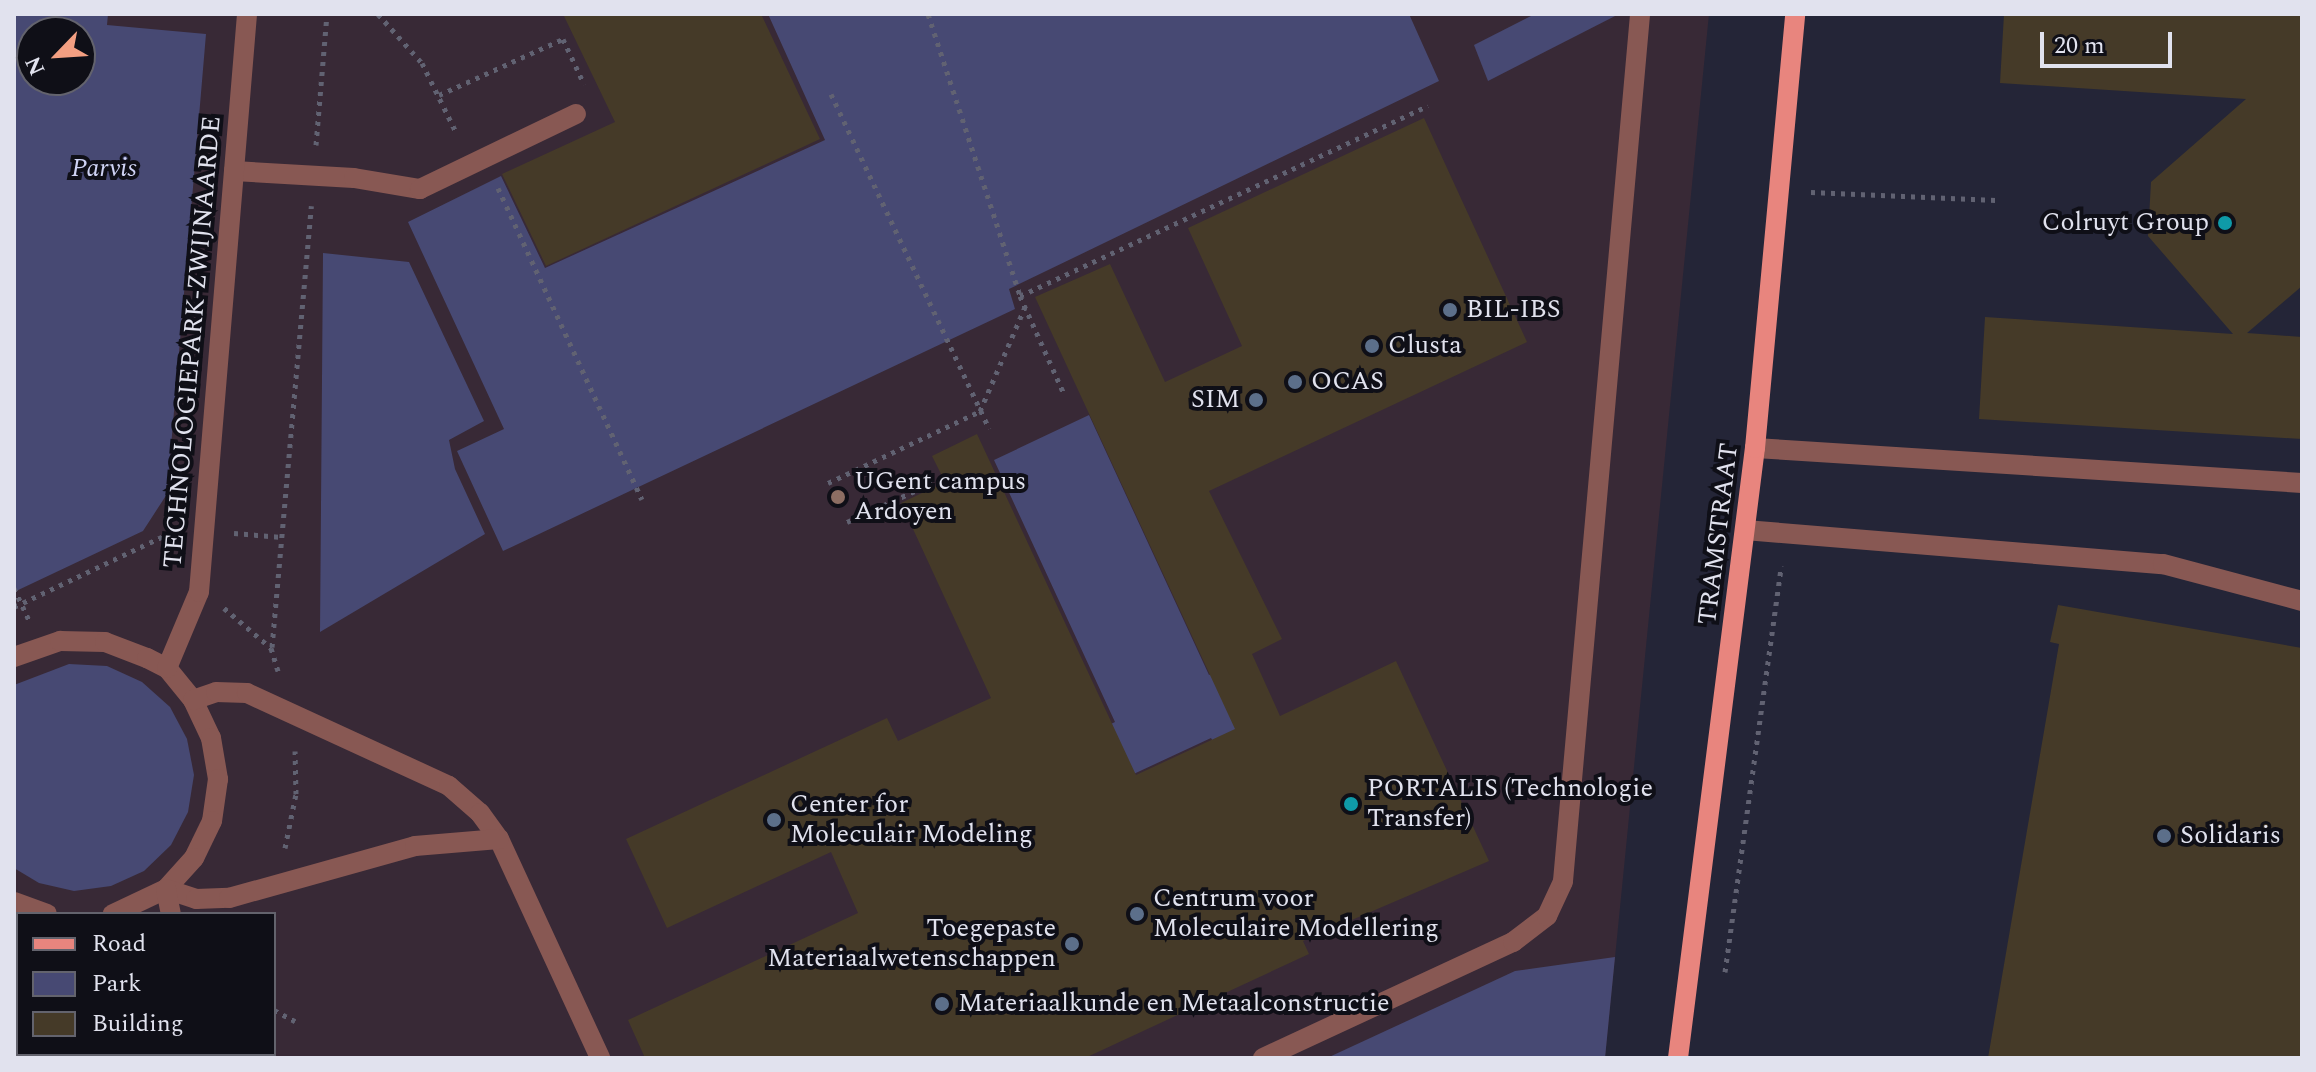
<!DOCTYPE html>
<style>
body{margin:0}
#map{position:relative;width:2316px;height:1072px;overflow:hidden;background:#242537;font-family:Spectral,serif}
div>[style]{position:absolute}
.education>*{inset:0;background:#382936}
.green>*{inset:0;background:#474973}
.building>*{inset:0;background:#453a28}
.path>*{height:5px;margin-top:-2.5px;transform-origin:0;background:repeating-linear-gradient(90deg,#616272 0 4px,transparent 0 10px)}
.minor>*{height:20px;margin:-10px;padding:0 10px;transform-origin:10px;border-radius:10px;background:#885853}
.major>*{height:20px;margin:-10px;padding:0 10px;transform-origin:10px;border-radius:10px;background:#e8857e}
.dots>*{width:22px;height:22px;translate:-50% -50%;box-sizing:border-box;border:4px solid #0f0f17;border-radius:50%}
span{translate:-50% -50%;white-space:nowrap;text-align:center;line-height:1.15;-webkit-text-stroke:8px #0f0f17;paint-order:stroke}
.park-label{font-size:26px;color:#cfd3f4;font-style:italic}
.poi-label{font-size:26px;color:#e1e2ee}
.right{translate:-100% -50%;text-align:right}
.left{translate:0 -50%;text-align:left}
.street-label{font-size:26px;color:#e1e2ee}
.frame{position:absolute;inset:0;border:16px solid #e1e2ee;pointer-events:none}
.legend{position:absolute;left:16px;top:912px;width:260px;height:144px;box-sizing:border-box;background:#0f0f17;border:2px solid #63636d;margin:0;padding:10px 14px;list-style:none;font-size:24px;color:#e1e2ee}
.legend li{display:flex;align-items:center;gap:16px;height:40px}
.legend b{width:40px;border:2px solid #63636d}
.north{position:absolute;left:16px;top:16px;width:80px;height:80px;box-sizing:border-box;background:#0f0f17;border:2px solid #63636d;border-radius:50%;rotate:245deg;font-size:22px;font-weight:700;line-height:32px;text-align:center;color:#e1e2ee}
.north::after{content:'';display:block;margin:auto;width:28px;height:36px;background:#f39f82;clip-path:polygon(50% 0,100% 100%,50% 72%,0 100%)}
.scale{position:absolute;left:2040px;top:32px;width:132px;height:36px;box-sizing:border-box;border:4px solid #e1e2ee;border-top:0;padding-left:10px;font-size:24px;line-height:28px;white-space:nowrap;color:#e1e2ee;-webkit-text-stroke:6px #0f0f17;paint-order:stroke}
</style>
<div id="map">
<div class="education">
<i style="clip-path:polygon(evenodd,14px 14px,1709px 14px,1605px 1058px,14px 1058px,14px 14px,32px 32px,80px 32px,80px 80px,32px 80px,32px 32px,14px 14px,18px 914px,274px 914px,274px 1054px,18px 1054px,18px 914px)"></i>
</div>
<div class="green">
<i style="clip-path:polygon(evenodd,14px 14px,108px 14px,107px 25px,206px 34px,167px 494px,143px 531px,14px 592px,14px 14px,80px 32px,80px 80px,32px 80px,32px 32px,80px 32px)"></i>
<i style="clip-path:polygon(768px 14px,1409px 14px,1439px 81px,1009px 289px,1015px 309px,503px 551px,457px 451px,504px 429px,408px 222px,501px 176px,545px 268px,825px 140px)"></i>
<i style="clip-path:polygon(1535px 14px,1619px 14px,1488px 81px,1474px 45px)"></i>
<i style="clip-path:polygon(323px 253px,409px 262px,484px 421px,449px 440px,455px 469px,485px 534px,320px 632px)"></i>
<i style="clip-path:polygon(1089px 415px,1209px 675px,1234px 664px,1261px 724px,1215px 745px,1211px 738px,1082px 798px,1059px 749px,1115px 722px,994px 460px)"></i>
<i style="clip-path:polygon(69px 664px,107px 666px,142px 682px,170px 707px,187px 739px,194px 775px,188px 812px,171px 845px,144px 871px,111px 886px,74px 891px,39px 883px,14px 868px,14px 685px)"></i>
<i style="clip-path:polygon(1615px 957px,1605px 1058px,1327px 1058px,1515px 971px)"></i>
</div>
<div class="building">
<i style="clip-path:polygon(563px 14px,761px 14px,820px 139px,546px 266px,502px 174px,615px 122px)"></i>
<i style="clip-path:polygon(2004px 14px,2302px 14px,2302px 286px,2247px 333px,2302px 337px,2302px 439px,1979px 419px,1985px 317px,2233px 334px,2148px 236px,2151px 182px,2246px 99px,2000px 83px)"></i>
<i style="clip-path:polygon(1424px 118px,1527px 342px,1209px 491px,1282px 639px,1252px 654px,1280px 716px,1396px 661px,1489px 861px,1303px 941px,1309px 954px,1085px 1058px,645px 1058px,628px 1020px,858px 913px,831px 852px,667px 928px,626px 839px,887px 718px,898px 741px,991px 698px,901px 503px,945px 482px,932px 456px,977px 434px,1136px 775px,1235px 729px,1035px 297px,1110px 264px,1165px 382px,1242px 346px,1188px 228px)"></i>
<i style="clip-path:polygon(2058px 605px,2302px 648px,2302px 1058px,1988px 1058px,2059px 644px,2050px 642px)"></i>
</div>
<div class="path">
<i style="left:378px;top:14px;width:66px;rotate:48.1deg"></i>
<i style="left:422px;top:63px;width:79px;rotate:63.8deg"></i>
<i style="left:928px;top:14px;width:297px;rotate:71.9deg"></i>
<i style="left:1020px;top:296px;width:107px;rotate:65.8deg"></i>
<i style="left:831px;top:94px;width:370px;rotate:64.7deg"></i>
<i style="left:439px;top:95px;width:136px;rotate:-24.3deg"></i>
<i style="left:563px;top:39px;width:50px;rotate:65deg"></i>
<i style="left:316px;top:145px;width:131px;rotate:-85.2deg"></i>
<i style="left:498px;top:188px;width:343px;rotate:65.2deg"></i>
<i style="left:1811px;top:192px;width:185px;rotate:2.5deg"></i>
<i style="left:1020px;top:296px;width:450px;rotate:-25deg"></i>
<i style="left:828px;top:483px;width:168px;rotate:-25.3deg"></i>
<i style="left:980px;top:411px;width:113px;rotate:-66.6deg"></i>
<i style="left:847px;top:522px;width:106px;rotate:-24.6deg"></i>
<i style="left:234px;top:533px;width:48px;rotate:4.8deg"></i>
<i style="left:14px;top:588px;width:35px;rotate:65deg"></i>
<i style="left:14px;top:607px;width:175px;rotate:-25.4deg"></i>
<i style="left:224px;top:608px;width:62px;rotate:40.4deg"></i>
<i style="left:271px;top:648px;width:24px;rotate:73deg"></i>
<i style="left:272px;top:647px;width:443px;rotate:-84.9deg"></i>
<i style="left:285px;top:848px;width:55px;rotate:-78.5deg"></i>
<i style="left:296px;top:794px;width:43px;rotate:-91.3deg"></i>
<i style="left:1725px;top:972px;width:410px;rotate:-82.1deg"></i>
<i style="left:274px;top:1010px;width:24px;rotate:28deg"></i>
<i style="left:212px;top:1054px;width:4px;rotate:76deg"></i>
</div>
<div class="minor">
<i style="left:234px;top:171px;width:120px;rotate:3.3deg"></i>
<i style="left:354px;top:178px;width:67px;rotate:9.5deg"></i>
<i style="left:420px;top:189px;width:173px;rotate:-25.7deg"></i>
<i style="left:1755px;top:448px;width:548px;rotate:3.66deg"></i>
<i style="left:1745px;top:530px;width:419px;rotate:4.7deg"></i>
<i style="left:2163px;top:564px;width:144px;rotate:14.9deg"></i>
<i style="left:14px;top:657px;width:49px;rotate:-19.2deg"></i>
<i style="left:60px;top:641px;width:45px;rotate:1.3deg"></i>
<i style="left:105px;top:642px;width:45px;rotate:20.9deg"></i>
<i style="left:147px;top:658px;width:22px;rotate:27deg"></i>
<i style="left:167px;top:668px;width:41px;rotate:50.9deg"></i>
<i style="left:193px;top:700px;width:42px;rotate:64.7deg"></i>
<i style="left:211px;top:738px;width:42px;rotate:80.3deg"></i>
<i style="left:218px;top:779px;width:42px;rotate:98.1deg"></i>
<i style="left:212px;top:821px;width:41px;rotate:115.9deg"></i>
<i style="left:194px;top:858px;width:42px;rotate:132.1deg"></i>
<i style="left:166px;top:889px;width:59px;rotate:154.7deg"></i>
<i style="left:167px;top:668px;width:82px;rotate:-67.2deg"></i>
<i style="left:199px;top:592px;width:580px;rotate:-85.25deg"></i>
<i style="left:193px;top:700px;width:24px;rotate:-19deg"></i>
<i style="left:216px;top:692px;width:31px;rotate:2deg"></i>
<i style="left:247px;top:693px;width:222px;rotate:24.7deg"></i>
<i style="left:449px;top:786px;width:41px;rotate:41.1deg"></i>
<i style="left:480px;top:813px;width:32px;rotate:54deg"></i>
<i style="left:499px;top:839px;width:241px;rotate:65.2deg"></i>
<i style="left:166px;top:889px;width:32px;rotate:18deg"></i>
<i style="left:196px;top:899px;width:33px;rotate:-2deg"></i>
<i style="left:229px;top:898px;width:193px;rotate:-15.6deg"></i>
<i style="left:415px;top:846px;width:84px;rotate:-4.8deg"></i>
<i style="left:166px;top:889px;width:25px;rotate:79deg"></i>
<i style="left:14px;top:902px;width:35px;rotate:20deg"></i>
<i style="left:14px;top:983px;width:11px;rotate:68deg"></i>
<i style="left:48px;top:1054px;width:4px;rotate:63deg"></i>
<i style="left:174px;top:1054px;width:4px;rotate:90deg"></i>
<i style="left:1263px;top:1058px;width:276px;rotate:-24.9deg"></i>
<i style="left:1513px;top:942px;width:43px;rotate:-37.4deg"></i>
<i style="left:1547px;top:916px;width:38px;rotate:-65deg"></i>
<i style="left:1563px;top:881px;width:870px;rotate:-84.92deg"></i>
</div>
<div class="major">
<i style="left:1678px;top:1058px;width:615px;rotate:-82.81deg"></i>
<i style="left:1755px;top:448px;width:436px;rotate:-84.7deg"></i>
</div>
<div class="dots">
<i style="left:2225px;top:223px;background:#0f9aa8"></i>
<i style="left:1450px;top:310px;background:#5c6f8a"></i>
<i style="left:1372px;top:346px;background:#5c6f8a"></i>
<i style="left:1295px;top:382px;background:#5c6f8a"></i>
<i style="left:1256px;top:400px;background:#5c6f8a"></i>
<i style="left:838px;top:497px;background:#8d6e63"></i>
<i style="left:1351px;top:804px;background:#0f9aa8"></i>
<i style="left:774px;top:820px;background:#5c6f8a"></i>
<i style="left:2164px;top:836px;background:#5c6f8a"></i>
<i style="left:1137px;top:914px;background:#5c6f8a"></i>
<i style="left:1072px;top:944px;background:#5c6f8a"></i>
<i style="left:942px;top:1004px;background:#5c6f8a"></i>
</div>
<div class="park-label">
<span style="left:104px;top:169px">Parvis</span>
</div>
<div class="poi-label">
<span class="right" style="left:2209px;top:223px">Colruyt Group</span>
<span class="left" style="left:1466px;top:310px">BIL-IBS</span>
<span class="left" style="left:1388px;top:346px">Clusta</span>
<span class="left" style="left:1311px;top:382px">OCAS</span>
<span class="right" style="left:1240px;top:400px">SIM</span>
<span class="left" style="left:854px;top:497px">UGent campus<br>Ardoyen</span>
<span class="left" style="left:1367px;top:804px">PORTALIS (Technologie<br>Transfer)</span>
<span class="left" style="left:790px;top:820px">Center for<br>Moleculair Modeling</span>
<span class="left" style="left:2180px;top:836px">Solidaris</span>
<span class="left" style="left:1153px;top:914px">Centrum voor<br>Moleculaire Modellering</span>
<span class="right" style="left:1056px;top:944px">Toegepaste<br>Materiaalwetenschappen</span>
<span class="left" style="left:958px;top:1004px">Materiaalkunde en Metaalconstructie</span>
</div>
<div class="street-label">
<span style="left:193px;top:342px;rotate:-85deg">TECHNOLOGIEPARK-ZWIJNAARDE</span>
<span style="left:1719px;top:534px;rotate:-83deg">TRAMSTRAAT</span>
</div>
<div class="frame"></div>
<ul class="legend">
<li><b style="height:10px;background:#e8857e"></b>Road</li>
<li><b style="height:22px;background:#474973"></b>Park</li>
<li><b style="height:22px;background:#453a28"></b>Building</li>
</ul>
<div class="north">N</div>
<div class="scale">20 m</div>
</div>
